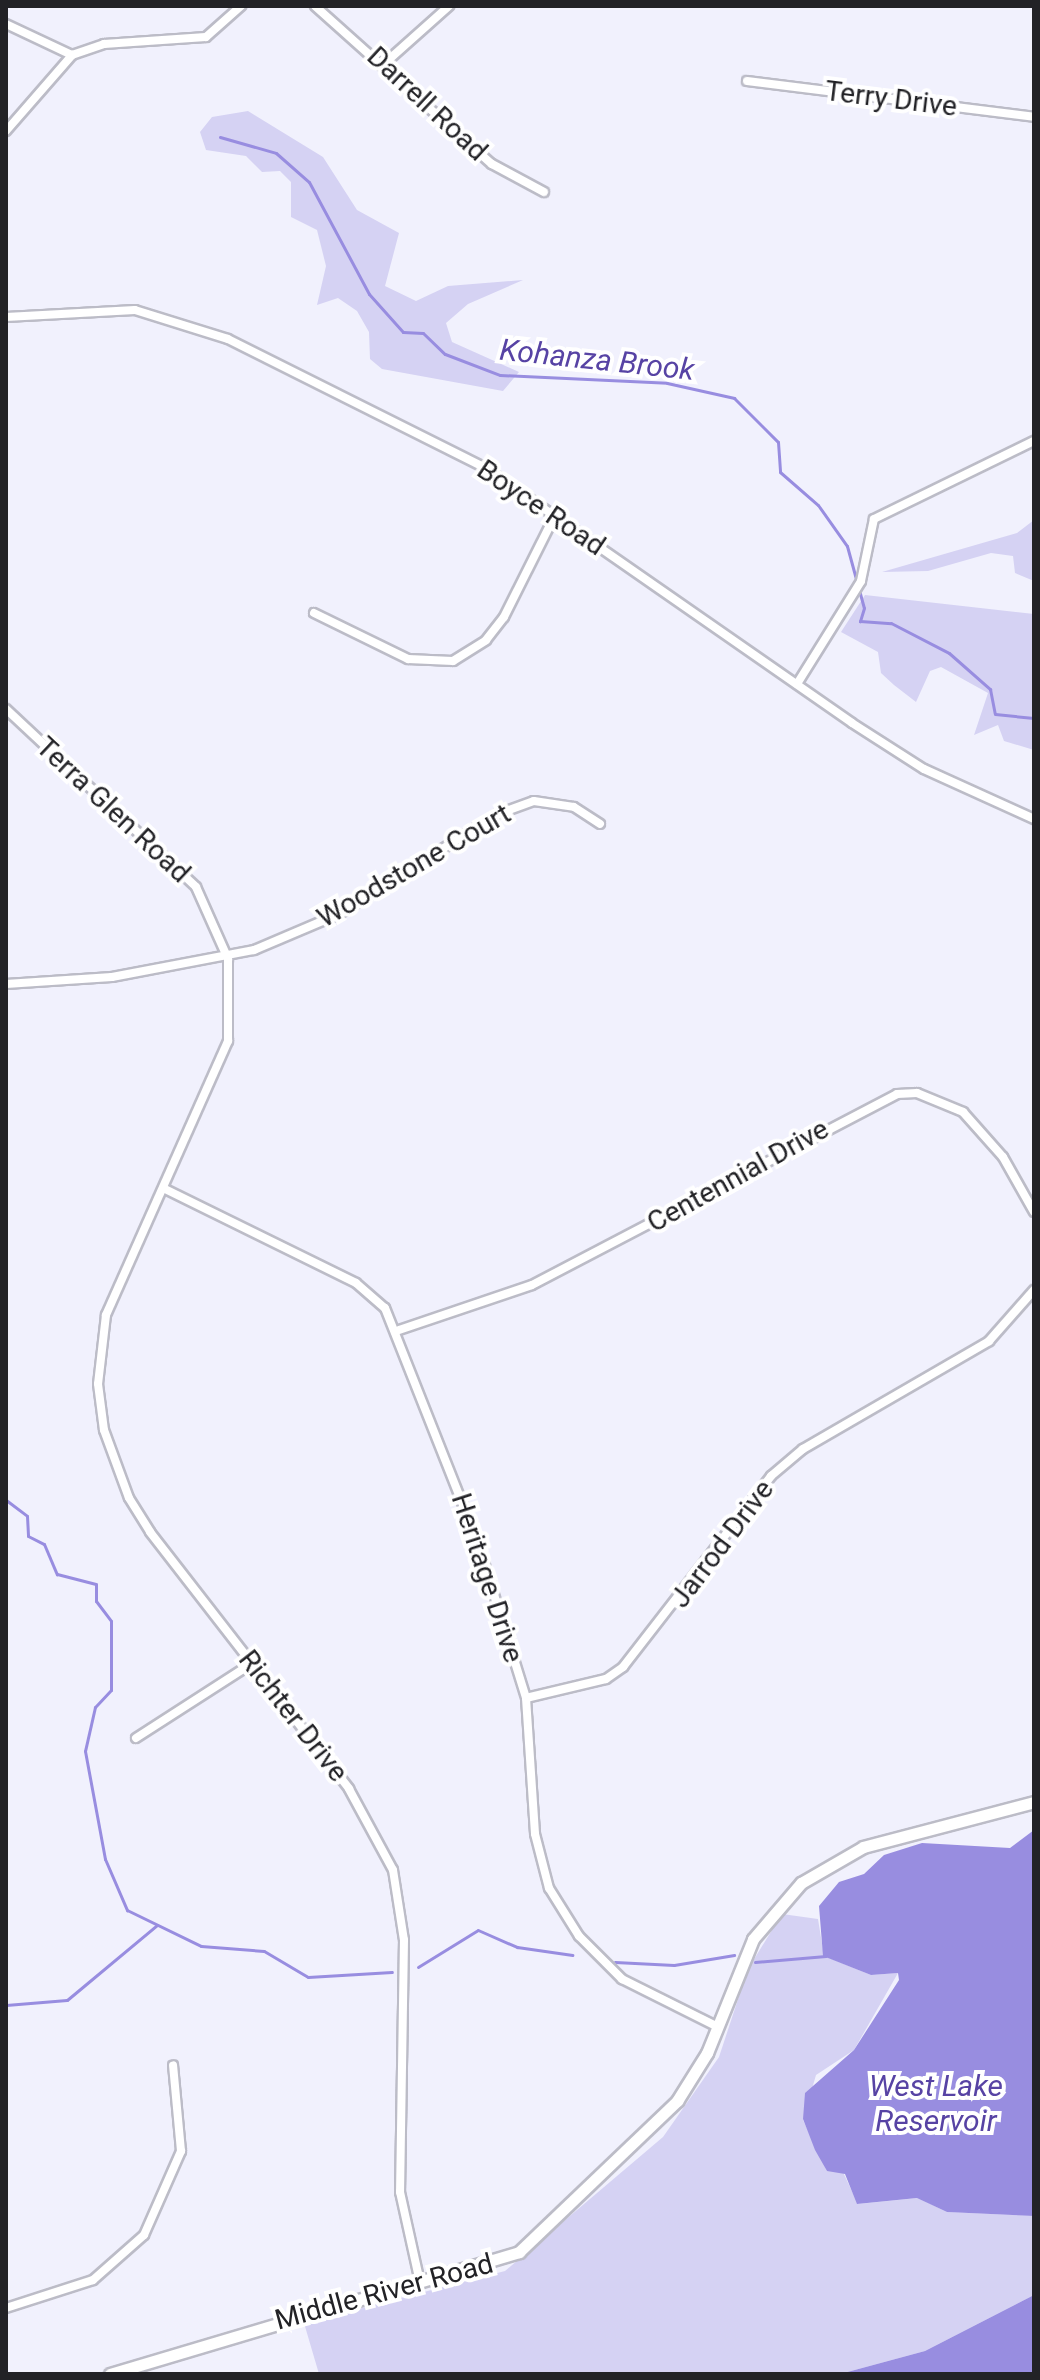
<!DOCTYPE html>
<style>
body{margin:0}
#map{position:relative;width:1040px;height:2380px;overflow:hidden;background:#f1f1fd;font-family:Roboto,sans-serif}
div>[style]{position:absolute}
.green>*{inset:0;background:#d5d2f3}
.water>*{inset:0;background:#988de0}
.stream>*{height:3px;margin:-1.5px;padding:0 1.5px;transform-origin:1.5px;border-radius:1.5px;background:#988de0}
.roads{filter:drop-shadow(2px 0 #bcbcc7) drop-shadow(-2px 0 #bcbcc7) drop-shadow(0 2px #bcbcc7) drop-shadow(0 -2px #bcbcc7)}
.street>*{height:8px;margin:-4px;padding:0 4px;transform-origin:4px;border-radius:4px;background:#fff}
.secondary>*{height:11px;margin:-5.5px;padding:0 5.5px;transform-origin:5.5px;border-radius:5.5px;background:#fff}
span{translate:-50% -50%;white-space:nowrap;text-align:center;line-height:1.15;-webkit-text-stroke:8px #fff;paint-order:stroke}
.street-label{font-size:28px;color:#222226}
.water-label{font-size:30px;color:#5743a4;font-style:italic}
.frame{position:absolute;inset:0;border:8px solid #222226;pointer-events:none}
</style>
<div id="map">
<div class="green">
<i style="clip-path:polygon(248px 111px,323px 157px,357px 210px,399px 233px,385px 286px,416px 301px,448px 286px,523px 280px,468px 304px,446px 323px,452px 342px,519px 372px,503px 391px,382px 369px,370px 359px,369px 332px,357px 311px,338px 298px,317px 305px,326px 266px,317px 230px,291px 217px,291px 182px,280px 171px,262px 172px,246px 156px,206px 150px,200px 132px,212px 117px)"></i>
<i style="clip-path:polygon(1034px 520px,1034px 581px,1015px 573px,1013px 556px,991px 553px,928px 571px,882px 572px,1017px 533px)"></i>
<i style="clip-path:polygon(865px 595px,1034px 614px,1034px 750px,1004px 741px,998px 725px,974px 735px,988px 693px,941px 667px,930px 671px,916px 702px,894px 685px,881px 673px,878px 652px,841px 632px)"></i>
<i style="clip-path:polygon(782px 1914px,818px 1919px,824px 1956px,871px 1975px,898px 1973px,854px 2050px,816px 2075px,803px 2120px,827px 2171px,842px 2170px,858px 2204px,918px 2198px,947px 2212px,1034px 2216px,1034px 2295px,925px 2351px,840px 2374px,319px 2374px,304px 2323px,505px 2271px,663px 2137px,719px 2057px,748px 1969px)"></i>
</div>
<div class="water">
<i style="clip-path:polygon(1034px 1830px,1034px 2216px,947px 2212px,917px 2198px,857px 2204px,845px 2174px,827px 2171px,815px 2150px,803px 2119px,805px 2093px,854px 2050px,899px 1980px,898px 1973px,871px 1975px,823px 1956px,819px 1906px,839px 1882px,864px 1874px,884px 1855px,922px 1843px,1010px 1848px)"></i>
<i style="clip-path:polygon(1034px 2295px,1034px 2374px,840px 2374px,925px 2351px)"></i>
</div>
<div class="stream">
<i style="left:220px;top:137px;width:58px;rotate:15.9deg"></i>
<i style="left:276px;top:153px;width:44px;rotate:41.3deg"></i>
<i style="left:309px;top:182px;width:127px;rotate:61.8deg"></i>
<i style="left:369px;top:294px;width:51px;rotate:48.2deg"></i>
<i style="left:403px;top:332px;width:20px;rotate:3deg"></i>
<i style="left:423px;top:333px;width:30px;rotate:44deg"></i>
<i style="left:445px;top:354px;width:59px;rotate:20.9deg"></i>
<i style="left:500px;top:375px;width:167px;rotate:2.7deg"></i>
<i style="left:667px;top:383px;width:69px;rotate:12.6deg"></i>
<i style="left:734px;top:398px;width:62px;rotate:45deg"></i>
<i style="left:778px;top:442px;width:30px;rotate:86deg"></i>
<i style="left:780px;top:472px;width:50px;rotate:41deg"></i>
<i style="left:818px;top:505px;width:50px;rotate:54.7deg"></i>
<i style="left:847px;top:546px;width:64px;rotate:74.7deg"></i>
<i style="left:864px;top:608px;width:14px;rotate:107deg"></i>
<i style="left:860px;top:621px;width:31px;rotate:4deg"></i>
<i style="left:891px;top:623px;width:65px;rotate:27.3deg"></i>
<i style="left:949px;top:653px;width:55px;rotate:41.3deg"></i>
<i style="left:990px;top:689px;width:25px;rotate:79deg"></i>
<i style="left:995px;top:714px;width:39px;rotate:6deg"></i>
<i style="left:6px;top:1500px;width:26px;rotate:37deg"></i>
<i style="left:27px;top:1516px;width:20px;rotate:87deg"></i>
<i style="left:28px;top:1536px;width:18px;rotate:27deg"></i>
<i style="left:44px;top:1544px;width:33px;rotate:67deg"></i>
<i style="left:57px;top:1574px;width:40px;rotate:14.4deg"></i>
<i style="left:96px;top:1584px;width:17px;rotate:90deg"></i>
<i style="left:96px;top:1601px;width:25px;rotate:53deg"></i>
<i style="left:111px;top:1621px;width:69px;rotate:90deg"></i>
<i style="left:111px;top:1690px;width:23px;rotate:133deg"></i>
<i style="left:95px;top:1707px;width:45px;rotate:102.8deg"></i>
<i style="left:85px;top:1751px;width:110px;rotate:79.5deg"></i>
<i style="left:105px;top:1859px;width:56px;rotate:66.7deg"></i>
<i style="left:127px;top:1910px;width:82px;rotate:25.9deg"></i>
<i style="left:201px;top:1946px;width:63px;rotate:4.5deg"></i>
<i style="left:264px;top:1951px;width:51px;rotate:30.6deg"></i>
<i style="left:308px;top:1977px;width:84px;rotate:-3.4deg"></i>
<i style="left:615px;top:1962px;width:59px;rotate:2.9deg"></i>
<i style="left:674px;top:1965px;width:61px;rotate:-9.5deg"></i>
<i style="left:755px;top:1962px;width:71px;rotate:-4.8deg"></i>
<i style="left:418px;top:1967px;width:70px;rotate:-31.7deg"></i>
<i style="left:478px;top:1930px;width:43px;rotate:23.6deg"></i>
<i style="left:517px;top:1947px;width:56px;rotate:8.3deg"></i>
<i style="left:6px;top:2005px;width:61px;rotate:-4.7deg"></i>
<i style="left:67px;top:2000px;width:117px;rotate:-39.8deg"></i>
</div>
<div class="roads">
<div class="street">
<i style="left:315px;top:6px;width:237px;rotate:41.8deg"></i>
<i style="left:492px;top:164px;width:59px;rotate:28.3deg"></i>
<i style="left:6px;top:24px;width:73px;rotate:25.2deg"></i>
<i style="left:385px;top:63px;width:86px;rotate:-41.7deg"></i>
<i style="left:747px;top:81px;width:289px;rotate:7.1deg"></i>
<i style="left:6px;top:131px;width:101px;rotate:-49deg"></i>
<i style="left:72px;top:55px;width:34px;rotate:-19deg"></i>
<i style="left:104px;top:44px;width:102px;rotate:-3.9deg"></i>
<i style="left:206px;top:37px;width:47px;rotate:-41.5deg"></i>
<i style="left:6px;top:317px;width:129px;rotate:-3.1deg"></i>
<i style="left:135px;top:310px;width:97px;rotate:17.3deg"></i>
<i style="left:228px;top:339px;width:286px;rotate:26.6deg"></i>
<i style="left:484px;top:467px;width:448px;rotate:34.8deg"></i>
<i style="left:852px;top:723px;width:85px;rotate:32.6deg"></i>
<i style="left:924px;top:769px;width:121px;rotate:24.4deg"></i>
<i style="left:314px;top:613px;width:105px;rotate:26.1deg"></i>
<i style="left:408px;top:659px;width:45px;rotate:2.5deg"></i>
<i style="left:453px;top:661px;width:39px;rotate:-32deg"></i>
<i style="left:486px;top:640px;width:29px;rotate:-52deg"></i>
<i style="left:504px;top:617px;width:114px;rotate:-63.4deg"></i>
<i style="left:797px;top:684px;width:121px;rotate:-58.1deg"></i>
<i style="left:861px;top:581px;width:63px;rotate:-78.2deg"></i>
<i style="left:874px;top:519px;width:178px;rotate:-26deg"></i>
<i style="left:6px;top:709px;width:260px;rotate:43.1deg"></i>
<i style="left:196px;top:887px;width:79px;rotate:66deg"></i>
<i style="left:228px;top:959px;width:82px;rotate:90deg"></i>
<i style="left:228px;top:1041px;width:300px;rotate:114deg"></i>
<i style="left:106px;top:1315px;width:69px;rotate:96.6deg"></i>
<i style="left:98px;top:1384px;width:46px;rotate:82.6deg"></i>
<i style="left:104px;top:1430px;width:72px;rotate:69.8deg"></i>
<i style="left:129px;top:1498px;width:40px;rotate:58deg"></i>
<i style="left:150px;top:1532px;width:325px;rotate:52.2deg"></i>
<i style="left:349px;top:1789px;width:92px;rotate:61.5deg"></i>
<i style="left:393px;top:1870px;width:71px;rotate:81.1deg"></i>
<i style="left:404px;top:1940px;width:252px;rotate:90.9deg"></i>
<i style="left:400px;top:2192px;width:92px;rotate:77.5deg"></i>
<i style="left:6px;top:984px;width:106px;rotate:-3.8deg"></i>
<i style="left:112px;top:977px;width:145px;rotate:-10.8deg"></i>
<i style="left:254px;top:950px;width:92px;rotate:-23deg"></i>
<i style="left:339px;top:914px;width:188px;rotate:-32.2deg"></i>
<i style="left:498px;top:814px;width:38px;rotate:-20deg"></i>
<i style="left:534px;top:801px;width:40px;rotate:8.5deg"></i>
<i style="left:574px;top:807px;width:31px;rotate:33deg"></i>
<i style="left:163px;top:1188px;width:215px;rotate:26.2deg"></i>
<i style="left:356px;top:1283px;width:38px;rotate:41deg"></i>
<i style="left:385px;top:1308px;width:256px;rotate:68.4deg"></i>
<i style="left:479px;top:1546px;width:159px;rotate:72.8deg"></i>
<i style="left:526px;top:1698px;width:136px;rotate:86.2deg"></i>
<i style="left:535px;top:1834px;width:56px;rotate:75.5deg"></i>
<i style="left:549px;top:1888px;width:57px;rotate:58deg"></i>
<i style="left:579px;top:1936px;width:61px;rotate:45deg"></i>
<i style="left:622px;top:1979px;width:107px;rotate:26.6deg"></i>
<i style="left:399px;top:1330px;width:140px;rotate:-18.7deg"></i>
<i style="left:532px;top:1285px;width:412px;rotate:-27.6deg"></i>
<i style="left:897px;top:1094px;width:20px;rotate:-3deg"></i>
<i style="left:917px;top:1093px;width:50px;rotate:22.4deg"></i>
<i style="left:963px;top:1112px;width:60px;rotate:48.4deg"></i>
<i style="left:1003px;top:1157px;width:63px;rotate:60.6deg"></i>
<i style="left:526px;top:1698px;width:82px;rotate:-13.4deg"></i>
<i style="left:606px;top:1679px;width:21px;rotate:-35deg"></i>
<i style="left:623px;top:1667px;width:242px;rotate:-52.2deg"></i>
<i style="left:771px;top:1476px;width:42px;rotate:-40.2deg"></i>
<i style="left:803px;top:1449px;width:215px;rotate:-30.1deg"></i>
<i style="left:989px;top:1341px;width:68px;rotate:-48.6deg"></i>
<i style="left:136px;top:1738px;width:137px;rotate:-32.8deg"></i>
<i style="left:6px;top:2308px;width:91px;rotate:-17.8deg"></i>
<i style="left:93px;top:2280px;width:68px;rotate:-41.4deg"></i>
<i style="left:144px;top:2235px;width:92px;rotate:-66.2deg"></i>
<i style="left:181px;top:2151px;width:86px;rotate:-95.3deg"></i>
</div>
<div class="secondary">
<i style="left:110px;top:2374px;width:427px;rotate:-16.6deg"></i>
<i style="left:519px;top:2252px;width:219px;rotate:-43.7deg"></i>
<i style="left:677px;top:2101px;width:57px;rotate:-58deg"></i>
<i style="left:707px;top:2053px;width:123px;rotate:-68deg"></i>
<i style="left:753px;top:1939px;width:74px;rotate:-49.4deg"></i>
<i style="left:801px;top:1883px;width:72px;rotate:-30.1deg"></i>
<i style="left:863px;top:1847px;width:177px;rotate:-14.7deg"></i>
</div>
</div>
<div class="street-label">
<span style="left:891px;top:99px;rotate:7deg">Terry Drive</span>
<span style="left:427px;top:104px;rotate:43deg">Darrell Road</span>
<span style="left:541px;top:508px;rotate:34deg">Boyce Road</span>
<span style="left:113px;top:810px;rotate:43deg">Terra Glen Road</span>
<span style="left:414px;top:866px;rotate:-30deg">Woodstone Court</span>
<span style="left:738px;top:1176px;rotate:-29deg">Centennial Drive</span>
<span style="left:722px;top:1544px;rotate:-53deg">Jarrod Drive</span>
<span style="left:487px;top:1578px;rotate:72deg">Heritage Drive</span>
<span style="left:293px;top:1716px;rotate:52deg">Richter Drive</span>
<span style="left:384px;top:2292px;rotate:-15deg">Middle River Road</span>
</div>
<div class="water-label">
<span style="left:597px;top:360px;rotate:6deg">Kohanza Brook</span>
<span style="left:936px;top:2103px">West Lake<br>Reservoir</span>
</div>
<div class="frame"></div>
</div>
